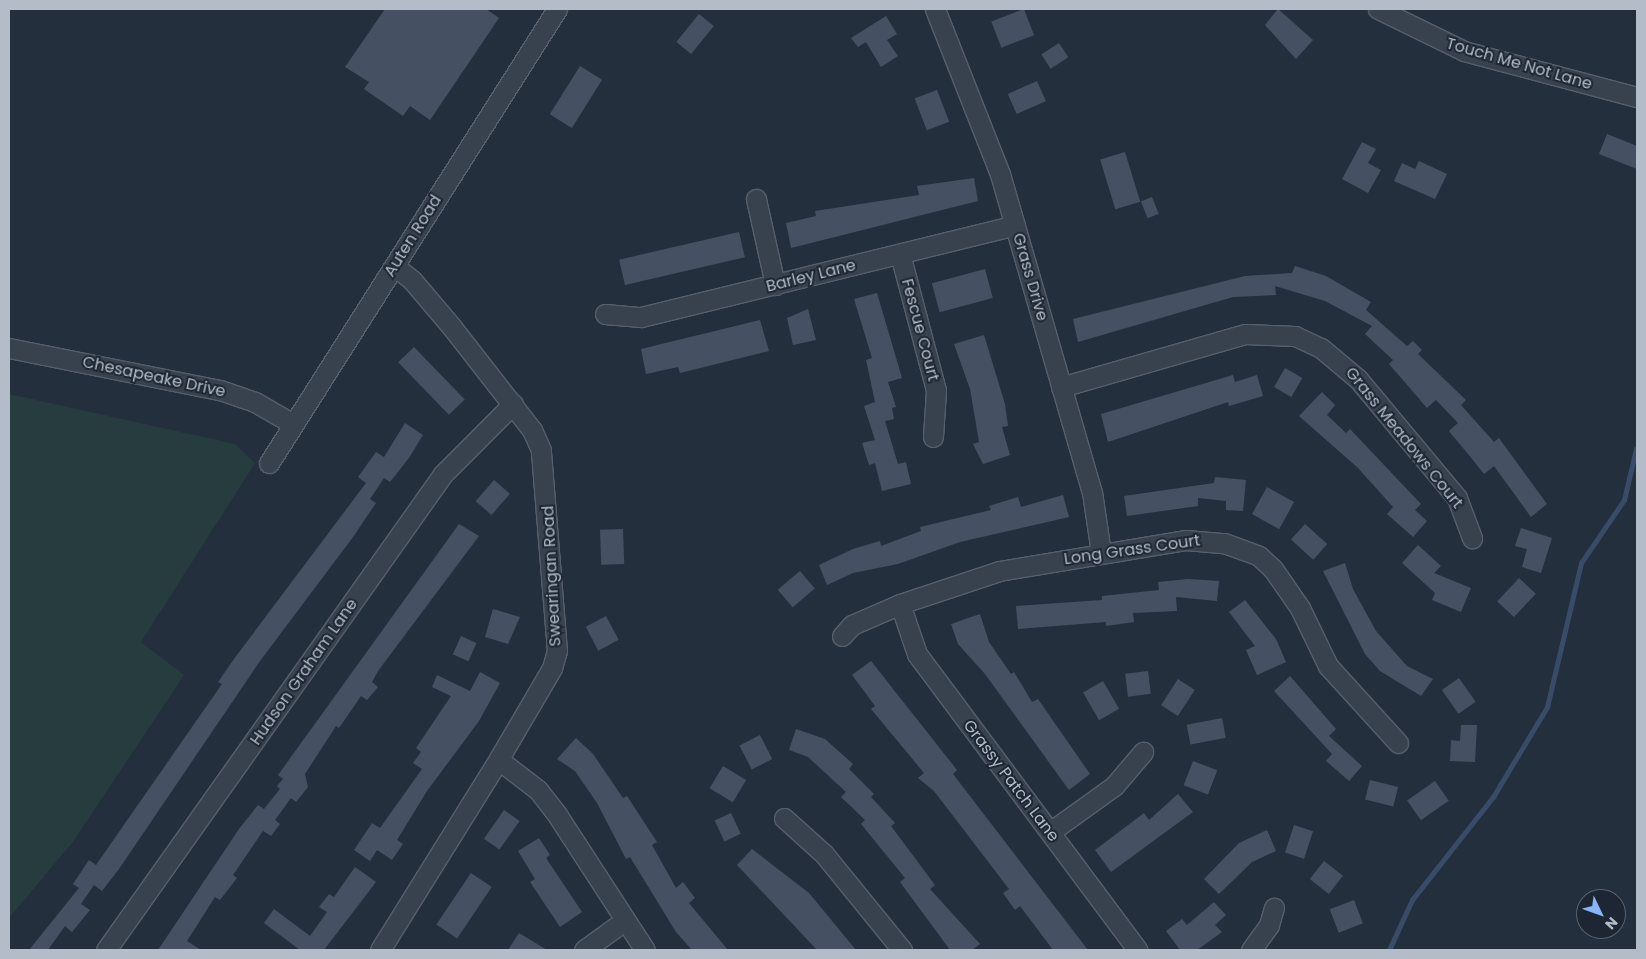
<!DOCTYPE html>
<style>
body{margin:0}
#map{position:relative;width:1646px;height:959px;overflow:hidden;background:#242f3e;font-family:Poppins,sans-serif}
div>[style]{position:absolute}
.green>*{inset:0;background:#263c3f}
.stream>*{height:4.5px;margin:-2.25px;padding:0 2.25px;transform-origin:2.25px;border-radius:2.25px;background:#394c67}
.building>*{inset:0;background:#455162;transform-origin:0 0}
.roads{filter:drop-shadow(1px 0 #565f6c) drop-shadow(-1px 0 #565f6c) drop-shadow(0 1px #565f6c) drop-shadow(0 -1px #565f6c)}
.minor>*{height:19px;margin:-9.5px;padding:0 9.5px;transform-origin:9.5px;border-radius:9.5px;background:#38414e}
span{translate:-50% -50%;white-space:nowrap;text-align:center;line-height:1.15;-webkit-text-stroke:4px #1d2633;paint-order:stroke}
.street-label{font-size:16px;color:#b4bcc9}
.frame{position:absolute;inset:0;border:10px solid #b4bcc9;pointer-events:none}
.north{position:absolute;left:1576px;top:889px;width:50px;height:50px;box-sizing:border-box;background:#1d2633;border:1px solid #59626f;border-radius:50%;rotate:132deg;font-size:14px;font-weight:700;line-height:20px;text-align:center;color:#b4bcc9}
.north::after{content:'';display:block;margin:auto;width:18px;height:22px;background:#8ab4f8;clip-path:polygon(50% 0,100% 100%,50% 72%,0 100%)}
</style>
<div id="map">
<div class="green">
<i style="clip-path:polygon(9px 394px,235px 444px,255px 463px,141px 642px,184px 675px,72px 843px,9px 918px)"></i>
</div>
<div class="stream">
<i style="left:1389px;top:950px;width:55px;rotate:-65.3deg"></i>
<i style="left:1412px;top:900px;width:131px;rotate:-51.8deg"></i>
<i style="left:1493px;top:797px;width:105px;rotate:-59deg"></i>
<i style="left:1547px;top:707px;width:148px;rotate:-76.7deg"></i>
<i style="left:1581px;top:563px;width:76px;rotate:-55.7deg"></i>
<i style="left:1624px;top:500px;width:52px;rotate:-76.8deg"></i>
</div>
<div class="building">
<i style="clip-path:polygon(385px 9px,486px 9px,499px 18px,430px 120px,410px 106px,403px 116px,364px 89px,369px 82px,345px 67px)"></i>
<i style="left:1024px;top:9px;width:28px;height:35px;rotate:69deg"></i>
<i style="clip-path:polygon(1278px 9px,1313px 40px,1296px 59px,1265px 25px)"></i>
<i style="left:699px;top:14px;width:19px;height:36px;rotate:39deg"></i>
<i style="clip-path:polygon(886px 16px,897px 34px,887px 40px,898px 56px,881px 67px,866px 42px,858px 47px,851px 38px)"></i>
<i style="left:1059px;top:43px;width:17px;height:21px;rotate:57deg"></i>
<i style="left:580px;top:66px;width:26px;height:57px;rotate:32deg"></i>
<i style="left:1037px;top:81px;width:22px;height:32px;rotate:66deg"></i>
<i style="left:937px;top:90px;width:34px;height:24px;rotate:69deg"></i>
<i style="clip-path:polygon(1607px 134px,1637px 146px,1637px 169px,1599px 154px)"></i>
<i style="clip-path:polygon(1362px 142px,1376px 149px,1368px 163px,1381px 170px,1368px 193px,1342px 179px)"></i>
<i style="left:1125px;top:152px;width:52px;height:26px;rotate:73deg"></i>
<i style="clip-path:polygon(1419px 161px,1447px 174px,1435px 199px,1394px 181px,1402px 163px,1415px 169px)"></i>
<i style="clip-path:polygon(974px 178px,978px 201px,791px 248px,786px 223px,816px 216px,815px 211px,919px 195px,917px 186px)"></i>
<i style="left:1152px;top:197px;width:18px;height:12px;rotate:68deg"></i>
<i style="left:739px;top:232px;width:26px;height:123px;rotate:77deg"></i>
<i style="clip-path:polygon(1295px 266px,1326px 276px,1371px 302px,1366px 310px,1407px 346px,1413px 341px,1422px 350px,1418px 354px,1466px 400px,1461px 405px,1494px 442px,1499px 438px,1547px 504px,1531px 517px,1494px 466px,1484px 474px,1473px 460px,1449px 431px,1458px 423px,1436px 400px,1427px 408px,1389px 364px,1393px 360px,1365px 334px,1372px 326px,1325px 301px,1275px 286px,1276px 295px,1233px 297px,1078px 342px,1073px 319px,1245px 276px,1292px 273px)"></i>
<i style="left:985px;top:269px;width:30px;height:55px;rotate:75deg"></i>
<i style="clip-path:polygon(877px 293px,902px 378px,888px 382px,896px 407px,892px 408px,894px 419px,885px 421px,898px 464px,906px 462px,911px 484px,882px 491px,875px 463px,869px 465px,862px 443px,875px 440px,864px 406px,875px 402px,866px 360px,872px 358px,854px 299px)"></i>
<i style="clip-path:polygon(808px 309px,816px 340px,793px 345px,787px 318px)"></i>
<i style="clip-path:polygon(760px 320px,769px 351px,680px 373px,678px 367px,646px 374px,641px 349px)"></i>
<i style="clip-path:polygon(984px 335px,1005px 404px,1008px 426px,1002px 427px,1010px 455px,983px 464px,973px 444px,979px 442px,970px 389px,954px 344px)"></i>
<i style="left:414px;top:347px;width:73px;height:22px;rotate:46deg"></i>
<i style="left:1285px;top:368px;width:20px;height:22px;rotate:30deg"></i>
<i style="clip-path:polygon(1233px 375px,1235px 382px,1257px 375px,1263px 396px,1229px 406px,1228px 402px,1108px 442px,1101px 414px)"></i>
<i style="clip-path:polygon(1322px 392px,1335px 405px,1327px 415px,1346px 433px,1350px 429px,1421px 504px,1415px 510px,1427px 521px,1413px 537px,1387px 514px,1393px 507px,1358px 468px,1299px 416px)"></i>
<i style="clip-path:polygon(405px 423px,423px 435px,409px 458px,390px 482px,384px 478px,370px 499px,376px 503px,353px 537px,260px 661px,119px 869px,102px 891px,94px 885px,81px 904px,90px 910px,72px 932px,65px 926px,48px 950px,29px 950px,79px 888px,73px 884px,89px 860px,96px 865px,222px 684px,218px 682px,234px 659px,366px 483px,358px 477px,376px 452px,384px 457px)"></i>
<i style="clip-path:polygon(1215px 477px,1246px 480px,1243px 511px,1226px 510px,1226px 501px,1198px 498px,1198px 506px,1127px 516px,1124px 496px,1214px 483px)"></i>
<i style="left:494px;top:480px;width:21px;height:28px;rotate:41deg"></i>
<i style="left:1267px;top:487px;width:31px;height:31px;rotate:29deg"></i>
<i style="clip-path:polygon(1063px 495px,1069px 517px,960px 542px,898px 564px,853px 573px,827px 585px,819px 565px,853px 549px,880px 541px,881px 546px,921px 531px,920px 527px,991px 510px,989px 506px,1018px 497px,1021px 507px)"></i>
<i style="clip-path:polygon(459px 524px,479px 536px,378px 671px,372px 682px,378px 687px,367px 700px,361px 696px,339px 728px,336px 726px,305px 774px,308px 787px,296px 802px,291px 798px,275px 820px,280px 824px,271px 836px,263px 831px,233px 875px,237px 878px,220px 900px,215px 897px,187px 941px,201px 950px,158px 950px,239px 829px,258px 805px,264px 809px,280px 789px,277px 786px,283px 779px,278px 775px)"></i>
<i style="left:1305px;top:524px;width:30px;height:21px;rotate:42deg"></i>
<i style="clip-path:polygon(1521px 528px,1552px 538px,1541px 573px,1522px 567px,1527px 549px,1515px 546px)"></i>
<i style="left:623px;top:529px;width:35px;height:23px;rotate:88deg"></i>
<i style="clip-path:polygon(1418px 545px,1441px 566px,1434px 573px,1471px 588px,1461px 612px,1432px 600px,1435px 593px,1402px 563px)"></i>
<i style="clip-path:polygon(1345px 563px,1353px 589px,1376px 631px,1407px 666px,1433px 679px,1421px 696px,1380px 671px,1365px 654px,1323px 571px)"></i>
<i style="left:800px;top:571px;width:23px;height:29px;rotate:50deg"></i>
<i style="left:1519px;top:578px;width:23px;height:32px;rotate:43deg"></i>
<i style="clip-path:polygon(1188px 579px,1219px 581px,1217px 601px,1176px 597px,1177px 611px,1133px 613px,1134px 622px,1106px 626px,1106px 622px,1018px 629px,1016px 606px,1102px 600px,1102px 596px,1159px 590px,1158px 582px)"></i>
<i style="clip-path:polygon(1245px 600px,1276px 639px,1286px 662px,1257px 675px,1246px 650px,1255px 646px,1229px 612px)"></i>
<i style="clip-path:polygon(493px 609px,520px 617px,508px 644px,485px 637px)"></i>
<i style="clip-path:polygon(980px 614px,989px 642px,1011px 674px,1014px 672px,1032px 702px,1038px 699px,1090px 774px,1069px 790px,985px 674px,958px 644px,951px 624px)"></i>
<i style="left:606px;top:616px;width:27px;height:23px;rotate:62deg"></i>
<i style="left:461px;top:636px;width:17px;height:20px;rotate:24deg"></i>
<i style="clip-path:polygon(871px 661px,957px 770px,953px 774px,1088px 950px,1053px 950px,1020px 906px,1015px 910px,1003px 893px,1009px 889px,934px 791px,918px 778px,924px 773px,871px 709px,875px 706px,852px 675px)"></i>
<i style="left:1148px;top:671px;width:23px;height:23px;rotate:83deg"></i>
<i style="clip-path:polygon(480px 672px,500px 683px,479px 721px,427px 791px,397px 840px,403px 844px,392px 860px,377px 850px,370px 861px,354px 850px,372px 823px,380px 828px,422px 769px,413px 763px,421px 752px,416px 748px,451px 696px,432px 687px,437px 675px,470px 691px)"></i>
<i style="clip-path:polygon(1290px 676px,1336px 729px,1329px 736px,1362px 766px,1349px 781px,1326px 761px,1332px 754px,1274px 691px)"></i>
<i style="left:1459px;top:678px;width:29px;height:21px;rotate:55deg"></i>
<i style="left:1178px;top:679px;width:20px;height:31px;rotate:33deg"></i>
<i style="left:1103px;top:681px;width:32px;height:23px;rotate:60deg"></i>
<i style="left:1222px;top:718px;width:20px;height:36px;rotate:79deg"></i>
<i style="clip-path:polygon(1461px 725px,1477px 725px,1475px 762px,1450px 761px,1451px 740px,1460px 741px)"></i>
<i style="clip-path:polygon(796px 729px,825px 739px,853px 764px,849px 769px,874px 794px,871px 797px,895px 823px,891px 826px,935px 885px,930px 889px,980px 944px,972px 950px,950px 950px,900px 882px,905px 878px,861px 824px,865px 820px,841px 797px,846px 792px,808px 757px,789px 750px)"></i>
<i style="left:760px;top:735px;width:27px;height:23px;rotate:63deg"></i>
<i style="clip-path:polygon(576px 738px,593px 754px,623px 798px,627px 796px,657px 842px,652px 845px,676px 888px,683px 882px,695px 898px,689px 903px,728px 950px,692px 950px,676px 932px,630px 857px,626px 859px,597px 803px,575px 771px,557px 759px)"></i>
<i style="left:1193px;top:761px;width:26px;height:26px;rotate:21deg"></i>
<i style="left:723px;top:766px;width:27px;height:26px;rotate:31deg"></i>
<i style="left:1370px;top:780px;width:29px;height:20px;rotate:14deg"></i>
<i style="left:1435px;top:781px;width:24px;height:34px;rotate:55deg"></i>
<i style="clip-path:polygon(1178px 794px,1193px 812px,1111px 872px,1095px 850px,1144px 813px,1149px 820px)"></i>
<i style="left:504px;top:810px;width:19px;height:35px;rotate:35deg"></i>
<i style="left:731px;top:813px;width:23px;height:18px;rotate:65deg"></i>
<i style="left:1294px;top:825px;width:20px;height:29px;rotate:18deg"></i>
<i style="clip-path:polygon(1267px 830px,1276px 851px,1252px 862px,1219px 894px,1204px 879px,1239px 843px)"></i>
<i style="clip-path:polygon(539px 838px,550px 855px,546px 858px,582px 912px,560px 927px,530px 882px,535px 879px,518px 851px)"></i>
<i style="clip-path:polygon(752px 849px,809px 893px,856px 950px,817px 950px,737px 865px)"></i>
<i style="left:1324px;top:861px;width:24px;height:23px;rotate:38deg"></i>
<i style="clip-path:polygon(355px 867px,376px 882px,324px 950px,300px 950px,264px 923px,274px 909px,310px 936px,327px 912px,319px 907px,329px 894px,334px 897px)"></i>
<i style="left:471px;top:873px;width:25px;height:62px;rotate:34deg"></i>
<i style="left:1354px;top:900px;width:25px;height:26px;rotate:69deg"></i>
<i style="clip-path:polygon(1214px 902px,1226px 915px,1215px 925px,1222px 932px,1197px 950px,1180px 950px,1166px 931px,1182px 919px,1187px 925px)"></i>
<i style="clip-path:polygon(519px 933px,547px 950px,508px 950px)"></i>
</div>
<div class="roads">
<div class="minor">
<i style="left:935px;top:9px;width:177px;rotate:68.5deg"></i>
<i style="left:1000px;top:174px;width:331px;rotate:73.9deg"></i>
<i style="left:1092px;top:492px;width:62px;rotate:81.6deg"></i>
<i style="left:1378px;top:9px;width:96px;rotate:26deg"></i>
<i style="left:1464px;top:51px;width:179px;rotate:14.9deg"></i>
<i style="left:756px;top:199px;width:88px;rotate:77.5deg"></i>
<i style="left:900px;top:254px;width:141px;rotate:75.2deg"></i>
<i style="left:936px;top:390px;width:47px;rotate:93.7deg"></i>
<i style="left:605px;top:314px;width:36px;rotate:5deg"></i>
<i style="left:641px;top:317px;width:385px;rotate:-13.8deg"></i>
<i style="left:9px;top:348px;width:215px;rotate:11.3deg"></i>
<i style="left:220px;top:390px;width:37px;rotate:19deg"></i>
<i style="left:255px;top:402px;width:44px;rotate:30.1deg"></i>
<i style="left:1061px;top:387px;width:191px;rotate:-16.1deg"></i>
<i style="left:1245px;top:334px;width:50px;rotate:2.3deg"></i>
<i style="left:1295px;top:336px;width:29px;rotate:25deg"></i>
<i style="left:1321px;top:348px;width:48px;rotate:40deg"></i>
<i style="left:1358px;top:379px;width:155px;rotate:50.2deg"></i>
<i style="left:1457px;top:498px;width:43px;rotate:69.4deg"></i>
<i style="left:269px;top:463px;width:538px;rotate:-57.61deg"></i>
<i style="left:900px;top:604px;width:53px;rotate:71.2deg"></i>
<i style="left:917px;top:654px;width:369px;rotate:53.3deg"></i>
<i style="left:842px;top:636px;width:15px;rotate:-48deg"></i>
<i style="left:852px;top:625px;width:52px;rotate:-23.6deg"></i>
<i style="left:900px;top:604px;width:104px;rotate:-18.4deg"></i>
<i style="left:999px;top:571px;width:190px;rotate:-9.4deg"></i>
<i style="left:1186px;top:540px;width:38px;rotate:5deg"></i>
<i style="left:1224px;top:543px;width:37px;rotate:20deg"></i>
<i style="left:1259px;top:556px;width:19px;rotate:43deg"></i>
<i style="left:1273px;top:569px;width:47px;rotate:55.3deg"></i>
<i style="left:1300px;top:608px;width:64px;rotate:64.2deg"></i>
<i style="left:1328px;top:666px;width:104px;rotate:47.7deg"></i>
<i style="left:499px;top:760px;width:49px;rotate:37.6deg"></i>
<i style="left:538px;top:790px;width:29px;rotate:52deg"></i>
<i style="left:556px;top:813px;width:163px;rotate:57deg"></i>
<i style="left:784px;top:818px;width:54px;rotate:42deg"></i>
<i style="left:824px;top:854px;width:124px;rotate:50.9deg"></i>
<i style="left:1050px;top:832px;width:79px;rotate:-35.7deg"></i>
<i style="left:1114px;top:786px;width:45px;rotate:-49.5deg"></i>
<i style="left:106px;top:950px;width:583px;rotate:-54.7deg"></i>
<i style="left:443px;top:474px;width:99px;rotate:-45deg"></i>
<i style="left:380px;top:950px;width:216px;rotate:-58.1deg"></i>
<i style="left:494px;top:767px;width:115px;rotate:-59.6deg"></i>
<i style="left:552px;top:668px;width:18px;rotate:-74deg"></i>
<i style="left:557px;top:651px;width:202px;rotate:-94.6deg"></i>
<i style="left:541px;top:450px;width:22px;rotate:-114deg"></i>
<i style="left:532px;top:430px;width:132px;rotate:-127.9deg"></i>
<i style="left:451px;top:326px;width:60px;rotate:-130.3deg"></i>
<i style="left:412px;top:280px;width:23px;rotate:-142deg"></i>
<i style="left:584px;top:950px;width:49px;rotate:-35.9deg"></i>
<i style="left:1251px;top:950px;width:31px;rotate:-54deg"></i>
<i style="left:1269px;top:925px;width:18px;rotate:-74deg"></i>
</div>
</div>
<div class="street-label">
<span style="left:1519px;top:64px;rotate:16deg">Touch Me Not Lane</span>
<span style="left:413px;top:236px;rotate:-58deg">Auten Road</span>
<span style="left:811px;top:276px;rotate:-14deg">Barley Lane</span>
<span style="left:1030px;top:277px;rotate:74deg">Grass Drive</span>
<span style="left:920px;top:330px;rotate:75deg">Fescue Court</span>
<span style="left:154px;top:377px;rotate:12deg">Chesapeake Drive</span>
<span style="left:1404px;top:438px;rotate:51deg">Grass Meadows Court</span>
<span style="left:1132px;top:550px;rotate:-8deg">Long Grass Court</span>
<span style="left:552px;top:576px;rotate:-93deg">Swearingan Road</span>
<span style="left:304px;top:672px;rotate:-55deg">Hudson Graham Lane</span>
<span style="left:1011px;top:781px;rotate:53deg">Grassy Patch Lane</span>
</div>
<div class="frame"></div>
<div class="north">N</div>
</div>
